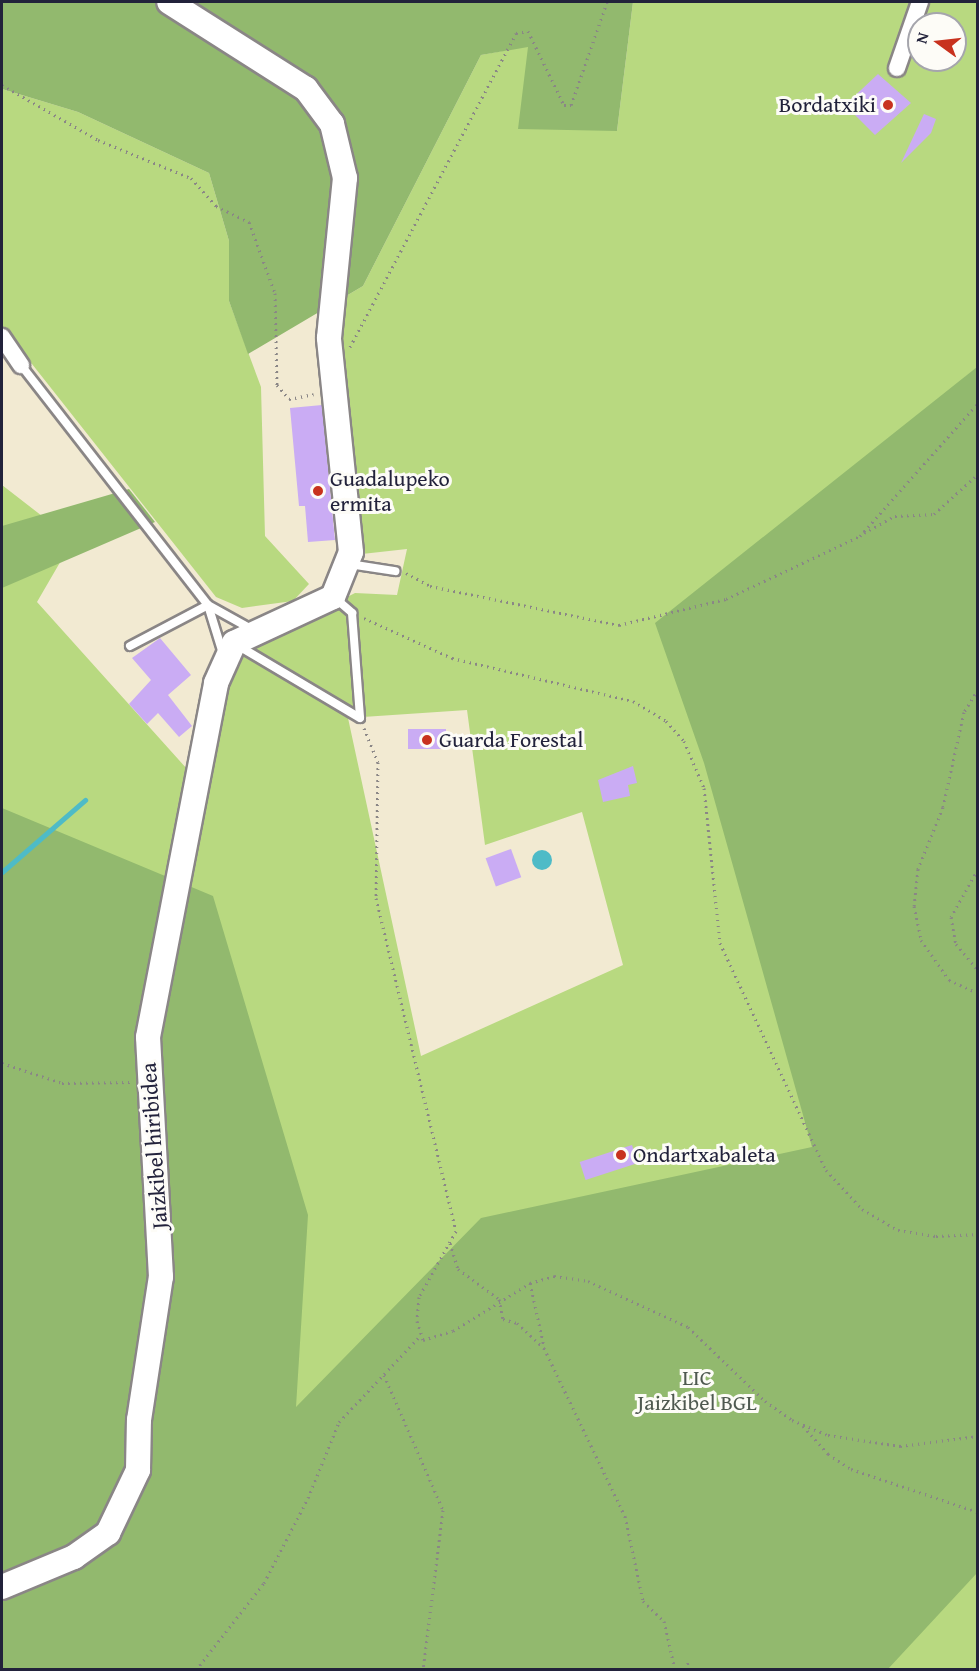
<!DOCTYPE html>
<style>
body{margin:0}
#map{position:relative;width:979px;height:1671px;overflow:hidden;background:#f2ead2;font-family:"Gentium Book Plus",serif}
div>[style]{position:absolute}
.green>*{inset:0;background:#b8d980}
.forest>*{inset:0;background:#92b96e}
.water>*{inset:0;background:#4ebbc7}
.round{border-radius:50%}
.stream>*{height:5px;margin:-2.5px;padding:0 2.5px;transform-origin:2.5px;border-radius:2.5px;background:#4ebbc7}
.building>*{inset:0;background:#caacf4;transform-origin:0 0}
.path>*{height:3px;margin-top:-1.5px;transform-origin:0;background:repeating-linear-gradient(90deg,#8a8686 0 1.5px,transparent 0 6px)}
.roads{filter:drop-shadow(2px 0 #8a8686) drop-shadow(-2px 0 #8a8686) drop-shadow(0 2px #8a8686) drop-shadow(0 -2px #8a8686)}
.lane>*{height:8px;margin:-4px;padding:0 4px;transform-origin:4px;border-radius:4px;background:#fff}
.street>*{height:16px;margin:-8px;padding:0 8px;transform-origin:8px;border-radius:8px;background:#fff}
.secondary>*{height:24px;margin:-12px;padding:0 12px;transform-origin:12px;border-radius:12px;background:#fff}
.dots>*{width:16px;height:16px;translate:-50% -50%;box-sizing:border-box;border:3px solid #fdfcf7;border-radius:50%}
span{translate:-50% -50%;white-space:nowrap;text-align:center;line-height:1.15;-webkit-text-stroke:6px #fdfcf7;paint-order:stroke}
.poi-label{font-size:22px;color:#22223b}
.right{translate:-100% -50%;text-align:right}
.left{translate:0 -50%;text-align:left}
.street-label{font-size:22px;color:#22223b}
.park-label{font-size:22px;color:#4f5950}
.frame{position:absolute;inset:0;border:3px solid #22223b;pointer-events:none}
.north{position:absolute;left:907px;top:12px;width:60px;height:60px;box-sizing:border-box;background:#fdfcf7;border:2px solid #a5a5ac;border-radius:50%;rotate:285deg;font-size:16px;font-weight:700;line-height:24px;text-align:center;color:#22223b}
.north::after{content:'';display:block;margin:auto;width:21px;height:27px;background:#c8321e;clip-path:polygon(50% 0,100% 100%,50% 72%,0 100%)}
</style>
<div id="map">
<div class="green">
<i style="clip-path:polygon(evenodd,633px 2px,977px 2px,978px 367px,965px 377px,978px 386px,977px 1669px,2px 1669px,2px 485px,73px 540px,37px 602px,196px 779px,241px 651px,355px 593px,397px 595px,407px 549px,362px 554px,355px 459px,326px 308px,363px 286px,481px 55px,528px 46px,617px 131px,633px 2px,919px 24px,955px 24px,955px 60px,919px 60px,919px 24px,633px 2px,467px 710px,485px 845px,582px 812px,623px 965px,421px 1056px,348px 718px,467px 710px)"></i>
<i style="clip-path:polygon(2px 89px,78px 112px,209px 173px,229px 241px,229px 301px,261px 387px,265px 536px,309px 584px,293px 601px,242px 608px,216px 597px,2px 326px)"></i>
</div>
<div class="forest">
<i style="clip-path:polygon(2px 2px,633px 2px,617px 131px,518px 129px,528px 47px,481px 55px,363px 286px,248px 354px,229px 301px,229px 241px,209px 173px,78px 112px,2px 89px)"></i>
<i style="clip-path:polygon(977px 367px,977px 1573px,888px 1669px,2px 1669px,2px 808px,213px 896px,308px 1215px,296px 1407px,481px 1218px,812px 1147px,704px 763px,655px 623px)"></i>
<i style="clip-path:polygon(129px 489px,155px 522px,2px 588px,2px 526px)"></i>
</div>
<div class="water">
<i class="round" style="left:532px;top:850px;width:20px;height:20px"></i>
</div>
<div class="stream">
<i style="left:2px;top:872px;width:110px;rotate:-40.9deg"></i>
</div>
<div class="building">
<i style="clip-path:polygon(878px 74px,911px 103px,875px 135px,845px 105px)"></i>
<i style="clip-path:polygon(924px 114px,936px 119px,931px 133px,901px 163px)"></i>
<i style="clip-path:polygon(322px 405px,335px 540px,308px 542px,305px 506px,299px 506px,290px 408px)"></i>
<i style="clip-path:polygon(160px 638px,191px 675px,168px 695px,192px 726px,179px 737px,158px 713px,147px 724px,129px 704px,151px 680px,132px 658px)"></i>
<i style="left:446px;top:729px;width:20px;height:38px;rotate:90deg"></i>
<i style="clip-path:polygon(633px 766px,637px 783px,628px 785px,630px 796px,603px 802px,598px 780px)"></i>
<i style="left:511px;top:849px;width:30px;height:27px;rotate:70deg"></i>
<i style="left:632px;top:1145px;width:19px;height:55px;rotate:72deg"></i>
</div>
<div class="path">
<i style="left:2px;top:85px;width:111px;rotate:29.8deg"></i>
<i style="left:98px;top:140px;width:100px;rotate:22.2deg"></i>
<i style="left:191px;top:178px;width:38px;rotate:48deg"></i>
<i style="left:216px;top:206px;width:37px;rotate:26deg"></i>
<i style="left:249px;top:222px;width:76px;rotate:69.9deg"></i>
<i style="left:275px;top:293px;width:92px;rotate:88.8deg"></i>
<i style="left:277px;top:385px;width:18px;rotate:49deg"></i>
<i style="left:289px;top:399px;width:25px;rotate:-11deg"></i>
<i style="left:350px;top:347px;width:355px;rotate:-62.1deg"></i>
<i style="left:516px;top:33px;width:12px;rotate:-9deg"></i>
<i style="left:528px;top:31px;width:82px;rotate:64.1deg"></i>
<i style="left:564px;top:105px;width:7px"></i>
<i style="left:571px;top:105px;width:109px;rotate:-70.7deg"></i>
<i style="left:864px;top:533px;width:35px;rotate:-29deg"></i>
<i style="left:895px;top:516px;width:39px;rotate:-3deg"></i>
<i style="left:934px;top:514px;width:59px;rotate:-42.3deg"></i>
<i style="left:406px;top:573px;width:27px;rotate:28deg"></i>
<i style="left:430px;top:586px;width:193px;rotate:11.7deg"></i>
<i style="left:619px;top:625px;width:110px;rotate:-13.7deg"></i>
<i style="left:726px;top:599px;width:148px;rotate:-25.2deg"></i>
<i style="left:860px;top:536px;width:178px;rotate:-48.4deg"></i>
<i style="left:364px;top:618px;width:97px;rotate:24.4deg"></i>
<i style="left:452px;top:658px;width:186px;rotate:13.4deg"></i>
<i style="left:633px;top:701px;width:39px;rotate:31deg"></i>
<i style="left:666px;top:721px;width:27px;rotate:48deg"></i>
<i style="left:684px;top:741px;width:51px;rotate:66.9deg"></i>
<i style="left:704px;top:788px;width:156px;rotate:84.1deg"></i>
<i style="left:720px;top:943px;width:251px;rotate:65deg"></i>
<i style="left:826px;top:1170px;width:53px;rotate:47.3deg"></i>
<i style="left:862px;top:1209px;width:42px;rotate:30.3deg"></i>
<i style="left:898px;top:1230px;width:38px;rotate:9deg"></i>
<i style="left:936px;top:1236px;width:42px;rotate:-2.7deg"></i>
<i style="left:978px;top:689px;width:27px;rotate:121deg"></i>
<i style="left:964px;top:712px;width:97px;rotate:102.5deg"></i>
<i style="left:943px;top:807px;width:67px;rotate:112deg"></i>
<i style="left:918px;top:869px;width:37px;rotate:96deg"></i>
<i style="left:914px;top:906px;width:35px;rotate:78deg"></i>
<i style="left:921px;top:940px;width:49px;rotate:55deg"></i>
<i style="left:949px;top:980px;width:32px;rotate:24deg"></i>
<i style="left:364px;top:728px;width:37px;rotate:68deg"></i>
<i style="left:378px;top:762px;width:136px;rotate:90.8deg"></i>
<i style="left:376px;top:898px;width:342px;rotate:76.5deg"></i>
<i style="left:456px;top:1231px;width:76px;rotate:119.3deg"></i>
<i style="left:419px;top:1297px;width:24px;rotate:95deg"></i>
<i style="left:417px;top:1321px;width:20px;rotate:72deg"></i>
<i style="left:423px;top:1340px;width:31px;rotate:-17deg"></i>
<i style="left:453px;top:1331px;width:91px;rotate:-31.9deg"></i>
<i style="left:530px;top:1283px;width:25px;rotate:-16deg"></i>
<i style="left:554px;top:1276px;width:34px;rotate:8deg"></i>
<i style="left:588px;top:1281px;width:110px;rotate:24.7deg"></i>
<i style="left:688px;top:1327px;width:107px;rotate:43.9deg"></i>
<i style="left:765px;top:1401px;width:33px;rotate:35deg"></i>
<i style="left:792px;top:1420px;width:39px;rotate:23deg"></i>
<i style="left:828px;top:1435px;width:73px;rotate:8.7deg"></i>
<i style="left:900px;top:1446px;width:79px;rotate:-7.3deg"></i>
<i style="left:978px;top:869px;width:55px;rotate:119.4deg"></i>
<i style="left:951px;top:917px;width:27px;rotate:80deg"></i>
<i style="left:956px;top:944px;width:34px;rotate:50deg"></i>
<i style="left:2px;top:1063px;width:63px;rotate:18.4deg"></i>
<i style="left:62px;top:1083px;width:69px;rotate:-0.8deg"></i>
<i style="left:450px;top:1243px;width:27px;rotate:73deg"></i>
<i style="left:458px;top:1269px;width:51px;rotate:36.2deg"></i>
<i style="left:499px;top:1299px;width:20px;rotate:79deg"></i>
<i style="left:503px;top:1319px;width:15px;rotate:16deg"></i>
<i style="left:517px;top:1323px;width:37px;rotate:43deg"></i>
<i style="left:544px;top:1348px;width:187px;rotate:64.3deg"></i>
<i style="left:625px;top:1516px;width:87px;rotate:78deg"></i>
<i style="left:643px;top:1601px;width:29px;rotate:44deg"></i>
<i style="left:664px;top:1621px;width:50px;rotate:77.3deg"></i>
<i style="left:530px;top:1283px;width:65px;rotate:77.5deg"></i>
<i style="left:384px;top:1375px;width:147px;rotate:66.4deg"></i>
<i style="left:443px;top:1510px;width:161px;rotate:97.1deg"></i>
<i style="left:803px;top:1426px;width:38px;rotate:48deg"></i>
<i style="left:828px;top:1454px;width:27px;rotate:33deg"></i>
<i style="left:851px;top:1469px;width:134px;rotate:18.7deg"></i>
<i style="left:978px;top:1628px;width:3px;rotate:90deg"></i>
<i style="left:196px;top:1670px;width:110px;rotate:-52deg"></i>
<i style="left:264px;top:1583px;width:96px;rotate:-62.6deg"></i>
<i style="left:308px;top:1498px;width:82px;rotate:-67.8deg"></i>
<i style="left:339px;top:1422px;width:118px;rotate:-46.7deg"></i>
<i style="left:686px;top:1670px;width:11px;rotate:-75deg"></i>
</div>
<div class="roads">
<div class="lane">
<i style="left:21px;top:365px;width:304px;rotate:52.1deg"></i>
<i style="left:208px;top:605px;width:51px;rotate:29.1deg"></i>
<i style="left:349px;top:564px;width:47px;rotate:8.7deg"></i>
<i style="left:335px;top:598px;width:23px;rotate:41deg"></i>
<i style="left:352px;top:613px;width:105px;rotate:85.6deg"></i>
<i style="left:208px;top:605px;width:54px;rotate:72.9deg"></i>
<i style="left:237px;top:645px;width:143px;rotate:30.7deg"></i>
<i style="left:130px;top:646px;width:88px;rotate:-27.7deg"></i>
</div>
<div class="street">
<i style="left:897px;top:68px;width:70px;rotate:-70.8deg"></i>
<i style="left:2px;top:337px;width:34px;rotate:56deg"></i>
</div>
<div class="secondary">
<i style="left:2px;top:1587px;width:78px;rotate:-22.6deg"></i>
<i style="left:74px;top:1557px;width:42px;rotate:-35.2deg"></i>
<i style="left:108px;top:1533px;width:70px;rotate:-64.5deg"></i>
<i style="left:138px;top:1470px;width:50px;rotate:-88.9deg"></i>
<i style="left:139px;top:1420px;width:145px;rotate:-81.3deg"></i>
<i style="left:161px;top:1277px;width:240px;rotate:-93.1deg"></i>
<i style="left:148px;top:1037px;width:360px;rotate:-79.1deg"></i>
<i style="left:216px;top:683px;width:44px;rotate:-65.8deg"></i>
<i style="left:234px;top:643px;width:109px;rotate:-24.9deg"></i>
<i style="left:333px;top:597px;width:48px;rotate:-68.2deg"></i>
<i style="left:351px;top:552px;width:215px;rotate:-95.9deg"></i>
<i style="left:329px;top:338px;width:161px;rotate:-84.3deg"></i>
<i style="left:345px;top:178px;width:56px;rotate:-103.5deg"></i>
<i style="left:332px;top:124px;width:44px;rotate:-126.6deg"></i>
<i style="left:306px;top:89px;width:162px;rotate:-147.6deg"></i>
</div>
</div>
<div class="dots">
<i style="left:888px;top:105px;background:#c8321e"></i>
<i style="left:318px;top:491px;background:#c8321e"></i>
<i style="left:427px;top:740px;background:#c8321e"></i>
<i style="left:621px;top:1155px;background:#c8321e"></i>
</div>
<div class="poi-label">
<span class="right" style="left:876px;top:105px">Bordatxiki</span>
<span class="left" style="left:330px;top:491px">Guadalupeko<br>ermita</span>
<span class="left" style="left:439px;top:740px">Guarda Forestal</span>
<span class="left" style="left:633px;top:1155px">Ondartxabaleta</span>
</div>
<div class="street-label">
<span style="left:154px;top:1146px;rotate:-94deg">Jaizkibel hiribidea</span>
</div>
<div class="park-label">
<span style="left:697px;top:1390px">LIC<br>Jaizkibel BGL</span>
</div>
<div class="frame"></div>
<div class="north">N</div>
</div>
